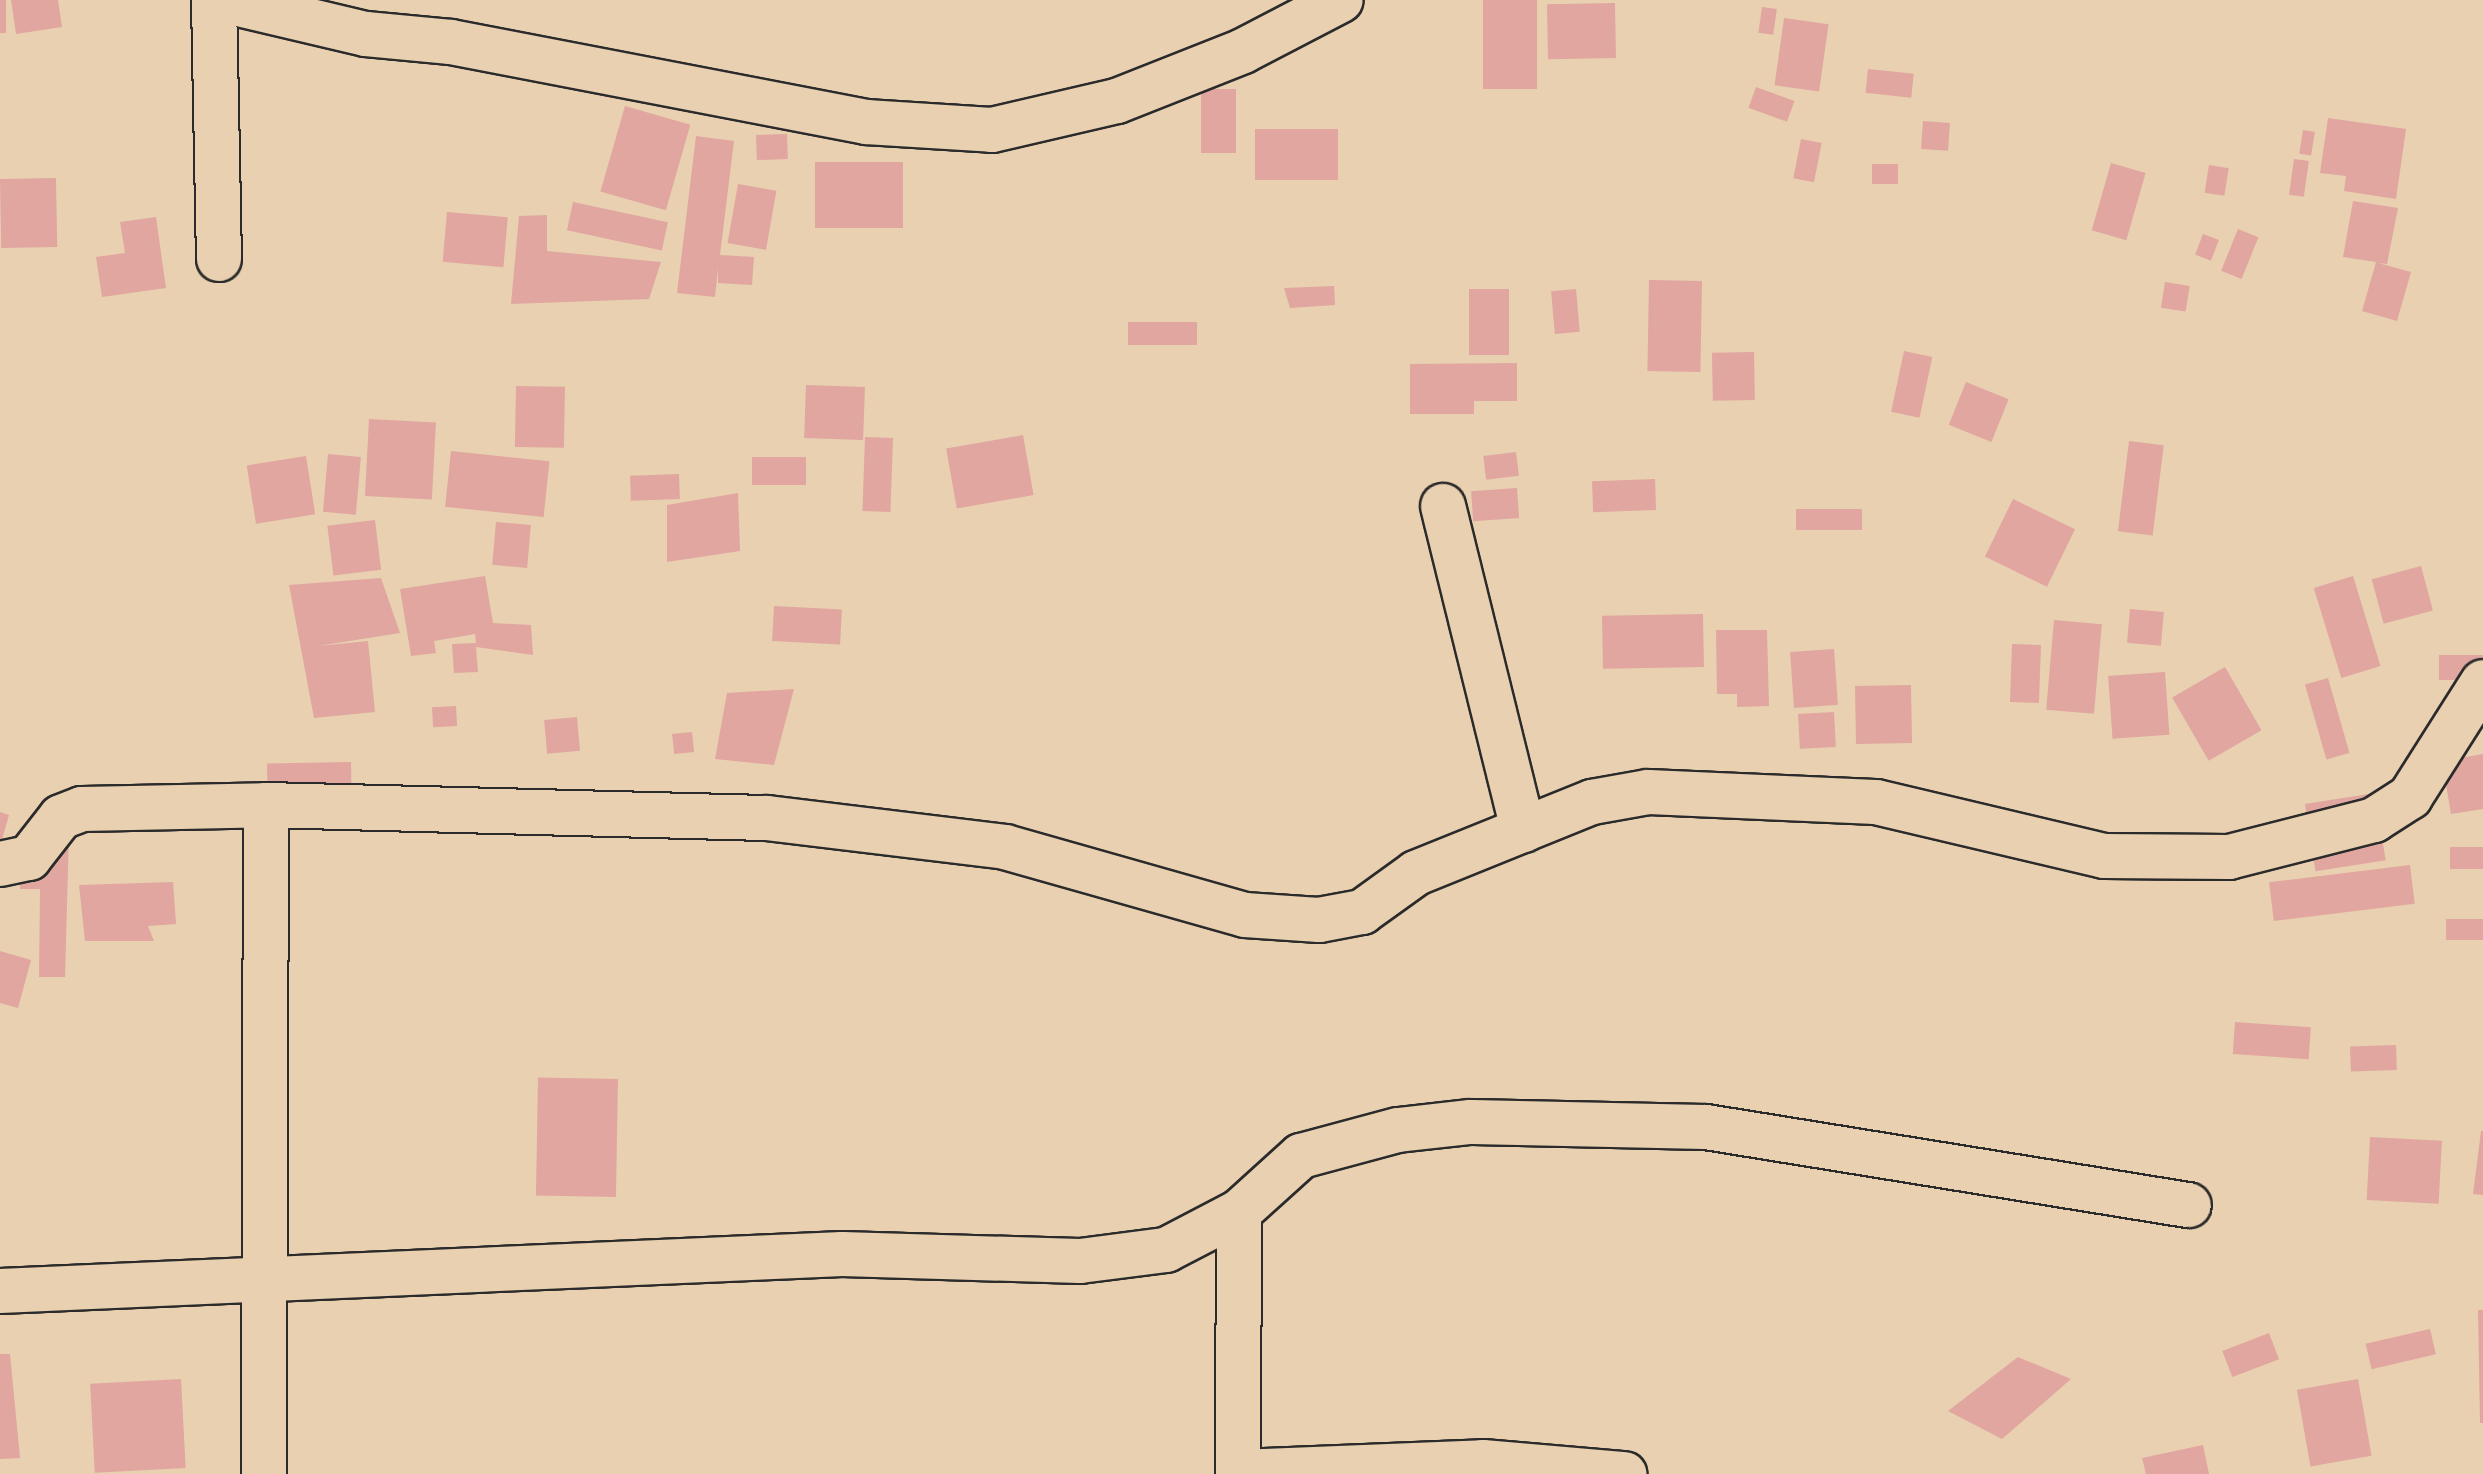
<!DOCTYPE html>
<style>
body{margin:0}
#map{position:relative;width:2483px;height:1474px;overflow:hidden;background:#e9d0b1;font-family:Dekko,sans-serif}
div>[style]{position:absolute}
.building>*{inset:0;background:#e0a69f;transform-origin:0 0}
.roads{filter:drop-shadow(2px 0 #2b2b2b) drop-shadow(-2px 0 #2b2b2b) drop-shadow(0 2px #2b2b2b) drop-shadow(0 -2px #2b2b2b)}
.minor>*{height:44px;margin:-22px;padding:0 22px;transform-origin:22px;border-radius:22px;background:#e9d0b1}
span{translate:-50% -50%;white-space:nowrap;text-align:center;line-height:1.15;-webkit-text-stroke:6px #e9d0b1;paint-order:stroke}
</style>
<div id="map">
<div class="building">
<i style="left:0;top:0;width:6px;height:33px"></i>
<i style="clip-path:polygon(11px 0,58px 0,62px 27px,16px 34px)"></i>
<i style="left:1483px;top:0;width:54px;height:89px"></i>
<i style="left:1615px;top:3px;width:55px;height:68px;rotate:89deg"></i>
<i style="left:1762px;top:7px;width:15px;height:26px;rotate:8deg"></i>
<i style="left:1784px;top:18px;width:45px;height:68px;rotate:8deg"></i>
<i style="left:1868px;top:69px;width:46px;height:24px;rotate:6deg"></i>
<i style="left:1756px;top:87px;width:41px;height:22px;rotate:20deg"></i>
<i style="left:1201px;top:89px;width:35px;height:64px"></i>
<i style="left:625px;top:106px;width:68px;height:89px;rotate:16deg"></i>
<i style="clip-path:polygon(2328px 118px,2406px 129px,2396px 199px,2344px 191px,2346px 176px,2320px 173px)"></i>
<i style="left:1923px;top:121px;width:27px;height:28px;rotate:4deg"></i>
<i style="left:1255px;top:129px;width:83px;height:51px"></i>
<i style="left:2303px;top:130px;width:12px;height:24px;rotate:9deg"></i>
<i style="left:787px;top:134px;width:25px;height:31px;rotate:88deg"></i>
<i style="clip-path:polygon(696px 136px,734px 141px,720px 255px,754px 257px,752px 285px,718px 283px,718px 268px,715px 297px,677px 293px)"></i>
<i style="left:1801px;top:139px;width:21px;height:40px;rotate:11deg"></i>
<i style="left:2294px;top:159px;width:15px;height:36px;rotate:8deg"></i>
<i style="left:815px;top:162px;width:88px;height:66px"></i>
<i style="left:2111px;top:163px;width:36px;height:70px;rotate:16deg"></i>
<i style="left:1872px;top:164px;width:26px;height:20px"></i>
<i style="left:2209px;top:165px;width:20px;height:28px;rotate:9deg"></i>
<i style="left:56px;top:178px;width:69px;height:56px;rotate:89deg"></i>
<i style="left:738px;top:184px;width:39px;height:60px;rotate:10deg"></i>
<i style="clip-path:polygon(2353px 201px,2398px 208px,2387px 264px,2378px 263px,2411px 272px,2397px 321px,2362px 311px,2376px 262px,2343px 257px)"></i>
<i style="left:573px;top:202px;width:97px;height:29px;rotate:12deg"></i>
<i style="left:447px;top:212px;width:61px;height:50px;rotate:5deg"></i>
<i style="clip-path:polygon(547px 215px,547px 251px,661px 262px,649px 299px,511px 304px,519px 216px)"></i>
<i style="clip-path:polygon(156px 217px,166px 288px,102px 297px,96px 257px,125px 253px,120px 222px)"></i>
<i style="left:2238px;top:229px;width:22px;height:45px;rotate:22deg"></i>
<i style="left:2203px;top:234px;width:17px;height:22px;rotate:21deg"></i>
<i style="left:1649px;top:280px;width:53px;height:91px;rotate:1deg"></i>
<i style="left:2165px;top:282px;width:25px;height:26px;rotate:9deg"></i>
<i style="clip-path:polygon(1334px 286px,1335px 305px,1290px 308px,1284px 288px)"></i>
<i style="left:1469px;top:289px;width:40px;height:66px"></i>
<i style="left:1576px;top:289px;width:43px;height:25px;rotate:85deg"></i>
<i style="left:1197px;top:322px;width:23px;height:69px;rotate:90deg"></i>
<i style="left:1904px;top:351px;width:29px;height:62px;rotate:12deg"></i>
<i style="left:1754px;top:352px;width:48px;height:42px;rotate:89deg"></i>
<i style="clip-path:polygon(1517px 363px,1517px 401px,1474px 401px,1474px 414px,1410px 414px,1410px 364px)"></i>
<i style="left:1966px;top:382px;width:46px;height:46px;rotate:22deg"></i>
<i style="left:806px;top:385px;width:59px;height:53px;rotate:2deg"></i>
<i style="left:516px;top:386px;width:49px;height:61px;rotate:1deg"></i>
<i style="left:369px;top:419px;width:67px;height:77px;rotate:3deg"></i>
<i style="left:1023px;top:435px;width:61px;height:78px;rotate:80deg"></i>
<i style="left:893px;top:438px;width:74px;height:28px;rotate:92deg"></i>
<i style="left:2129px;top:441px;width:35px;height:91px;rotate:7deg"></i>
<i style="left:451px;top:451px;width:99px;height:56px;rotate:6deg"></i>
<i style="left:1516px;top:452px;width:24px;height:33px;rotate:83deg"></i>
<i style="left:328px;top:454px;width:33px;height:58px;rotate:5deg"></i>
<i style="left:306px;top:456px;width:59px;height:60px;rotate:81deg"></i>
<i style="left:752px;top:457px;width:54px;height:28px"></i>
<i style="left:679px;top:474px;width:25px;height:49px;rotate:88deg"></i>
<i style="left:1655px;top:479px;width:31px;height:63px;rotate:88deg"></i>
<i style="left:1517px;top:488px;width:30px;height:46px;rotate:86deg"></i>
<i style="clip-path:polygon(738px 493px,740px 551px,667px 562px,667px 505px)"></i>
<i style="left:2013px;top:499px;width:69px;height:64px;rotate:26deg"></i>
<i style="left:1796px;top:509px;width:66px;height:21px"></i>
<i style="left:375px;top:520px;width:50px;height:48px;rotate:83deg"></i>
<i style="left:496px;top:522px;width:35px;height:43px;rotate:5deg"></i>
<i style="left:2421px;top:566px;width:46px;height:51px;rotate:75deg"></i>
<i style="clip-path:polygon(485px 576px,493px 623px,531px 625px,533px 655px,476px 647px,478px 672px,454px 673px,452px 644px,476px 643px,475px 634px,434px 641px,436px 653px,411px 656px,400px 589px)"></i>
<i style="left:2353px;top:576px;width:94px;height:41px;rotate:73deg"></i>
<i style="clip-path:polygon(381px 578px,400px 633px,318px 646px,368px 641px,375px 712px,314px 718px,289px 585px)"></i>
<i style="left:774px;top:606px;width:68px;height:35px;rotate:3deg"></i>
<i style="left:2130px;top:609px;width:34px;height:34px;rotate:5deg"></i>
<i style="left:1703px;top:614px;width:53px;height:101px;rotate:89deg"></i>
<i style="left:2054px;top:620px;width:48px;height:90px;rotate:5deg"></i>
<i style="clip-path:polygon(1716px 630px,1767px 630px,1769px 706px,1737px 707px,1737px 694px,1717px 694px)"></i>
<i style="left:2012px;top:644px;width:29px;height:58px;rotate:2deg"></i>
<i style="left:1834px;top:649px;width:56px;height:44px;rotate:86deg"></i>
<i style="left:2483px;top:655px;width:25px;height:44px;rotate:90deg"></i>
<i style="left:2225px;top:667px;width:73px;height:61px;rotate:60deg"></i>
<i style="left:2165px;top:672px;width:63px;height:57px;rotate:86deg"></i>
<i style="left:2328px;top:678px;width:78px;height:24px;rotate:74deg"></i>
<i style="left:1911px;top:685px;width:58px;height:56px;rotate:89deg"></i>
<i style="clip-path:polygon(794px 689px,774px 765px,715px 759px,727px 693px)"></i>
<i style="left:456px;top:706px;width:20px;height:24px;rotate:87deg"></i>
<i style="left:1834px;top:712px;width:35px;height:36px;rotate:87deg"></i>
<i style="left:577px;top:717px;width:34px;height:33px;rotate:85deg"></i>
<i style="left:692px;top:732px;width:20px;height:20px;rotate:84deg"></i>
<i style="clip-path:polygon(2483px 754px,2483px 809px,2451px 814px,2442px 761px)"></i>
<i style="left:351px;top:762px;width:65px;height:84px;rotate:89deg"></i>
<i style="left:2375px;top:793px;width:68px;height:71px;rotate:81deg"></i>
<i style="clip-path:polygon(0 812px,9px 815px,1px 843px,0 843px)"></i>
<i style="clip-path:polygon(23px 831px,69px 833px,65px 977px,39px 977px,40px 889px,20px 889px)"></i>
<i style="left:2483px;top:847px;width:22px;height:33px;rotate:90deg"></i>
<i style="left:2410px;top:865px;width:39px;height:142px;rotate:83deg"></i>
<i style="clip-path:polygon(173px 882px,176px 924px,148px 926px,154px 941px,85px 941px,79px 885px)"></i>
<i style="left:2483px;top:919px;width:21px;height:37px;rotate:90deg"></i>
<i style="clip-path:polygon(0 951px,31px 960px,18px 1008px,0 1003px)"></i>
<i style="left:2235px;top:1022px;width:76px;height:32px;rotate:4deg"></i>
<i style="left:2396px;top:1045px;width:25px;height:46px;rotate:88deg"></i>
<i style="left:618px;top:1079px;width:118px;height:80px;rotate:91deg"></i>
<i style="clip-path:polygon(2481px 1131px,2483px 1131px,2483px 1195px,2473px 1194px)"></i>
<i style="left:2370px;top:1137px;width:72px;height:63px;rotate:3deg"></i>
<i style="clip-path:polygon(2478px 1310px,2483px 1310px,2483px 1423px,2480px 1423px)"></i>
<i style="left:2430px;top:1329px;width:26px;height:66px;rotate:77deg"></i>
<i style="left:2269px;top:1333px;width:28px;height:50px;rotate:69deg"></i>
<i style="clip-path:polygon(0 1354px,10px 1354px,20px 1458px,0 1459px)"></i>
<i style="clip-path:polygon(2018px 1357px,2071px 1379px,2002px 1439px,1948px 1411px)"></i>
<i style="left:181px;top:1379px;width:89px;height:91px;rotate:87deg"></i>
<i style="left:2358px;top:1379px;width:78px;height:62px;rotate:80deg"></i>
<i style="clip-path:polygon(2203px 1445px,2209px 1474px,2146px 1474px,2142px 1458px)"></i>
</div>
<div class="roads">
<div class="minor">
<i style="left:214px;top:0;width:259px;rotate:88.9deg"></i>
<i style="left:222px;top:0;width:148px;rotate:13.3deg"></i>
<i style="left:366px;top:34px;width:85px;rotate:5.4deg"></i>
<i style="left:451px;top:42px;width:423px;rotate:10.9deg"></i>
<i style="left:866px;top:122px;width:126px;rotate:3.6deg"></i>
<i style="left:992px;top:130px;width:128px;rotate:-13.1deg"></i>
<i style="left:1117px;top:101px;width:136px;rotate:-21.6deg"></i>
<i style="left:1243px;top:51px;width:110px;rotate:-27.5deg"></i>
<i style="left:1443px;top:506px;width:334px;rotate:76.1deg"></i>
<i style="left:0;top:864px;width:30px;rotate:-12deg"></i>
<i style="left:29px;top:858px;width:52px;rotate:-52deg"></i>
<i style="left:61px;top:817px;width:22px;rotate:-21deg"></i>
<i style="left:82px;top:809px;width:184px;rotate:-1.2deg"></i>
<i style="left:266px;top:805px;width:501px;rotate:1.49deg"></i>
<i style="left:767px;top:818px;width:240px;rotate:6.9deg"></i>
<i style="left:1005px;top:847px;width:249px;rotate:15.8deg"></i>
<i style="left:1245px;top:915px;width:74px;rotate:3.9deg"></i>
<i style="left:1319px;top:920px;width:44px;rotate:-10.5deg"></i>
<i style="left:1362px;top:912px;width:67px;rotate:-35.8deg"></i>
<i style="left:1416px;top:873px;width:190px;rotate:-22deg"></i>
<i style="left:1592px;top:802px;width:57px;rotate:-10.1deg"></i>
<i style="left:1648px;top:792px;width:228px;rotate:2.5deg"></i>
<i style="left:1876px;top:802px;width:234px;rotate:13.3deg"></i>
<i style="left:2104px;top:856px;width:125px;rotate:0.5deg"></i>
<i style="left:2229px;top:857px;width:150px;rotate:-14.3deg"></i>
<i style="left:2374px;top:820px;width:43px;rotate:-32.6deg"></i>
<i style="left:2410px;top:797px;width:136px;rotate:-57.6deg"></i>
<i style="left:0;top:1291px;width:843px;rotate:-2.52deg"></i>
<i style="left:842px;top:1254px;width:238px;rotate:1.7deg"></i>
<i style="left:1080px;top:1261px;width:87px;rotate:-7.3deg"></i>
<i style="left:1166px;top:1250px;width:82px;rotate:-27.5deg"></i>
<i style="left:1239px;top:1212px;width:84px;rotate:-42.1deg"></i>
<i style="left:1301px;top:1156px;width:100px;rotate:-15deg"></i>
<i style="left:1398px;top:1130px;width:73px;rotate:-6.3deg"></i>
<i style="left:1471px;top:1122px;width:235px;rotate:1.2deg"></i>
<i style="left:1706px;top:1127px;width:489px;rotate:9.2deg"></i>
<i style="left:1239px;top:1472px;width:244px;rotate:-2.3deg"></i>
<i style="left:1483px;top:1462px;width:142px;rotate:4.9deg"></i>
<i style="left:264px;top:1474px;width:669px;rotate:-89.83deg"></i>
<i style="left:1238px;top:1474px;width:262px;rotate:-89.8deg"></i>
</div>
</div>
</div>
